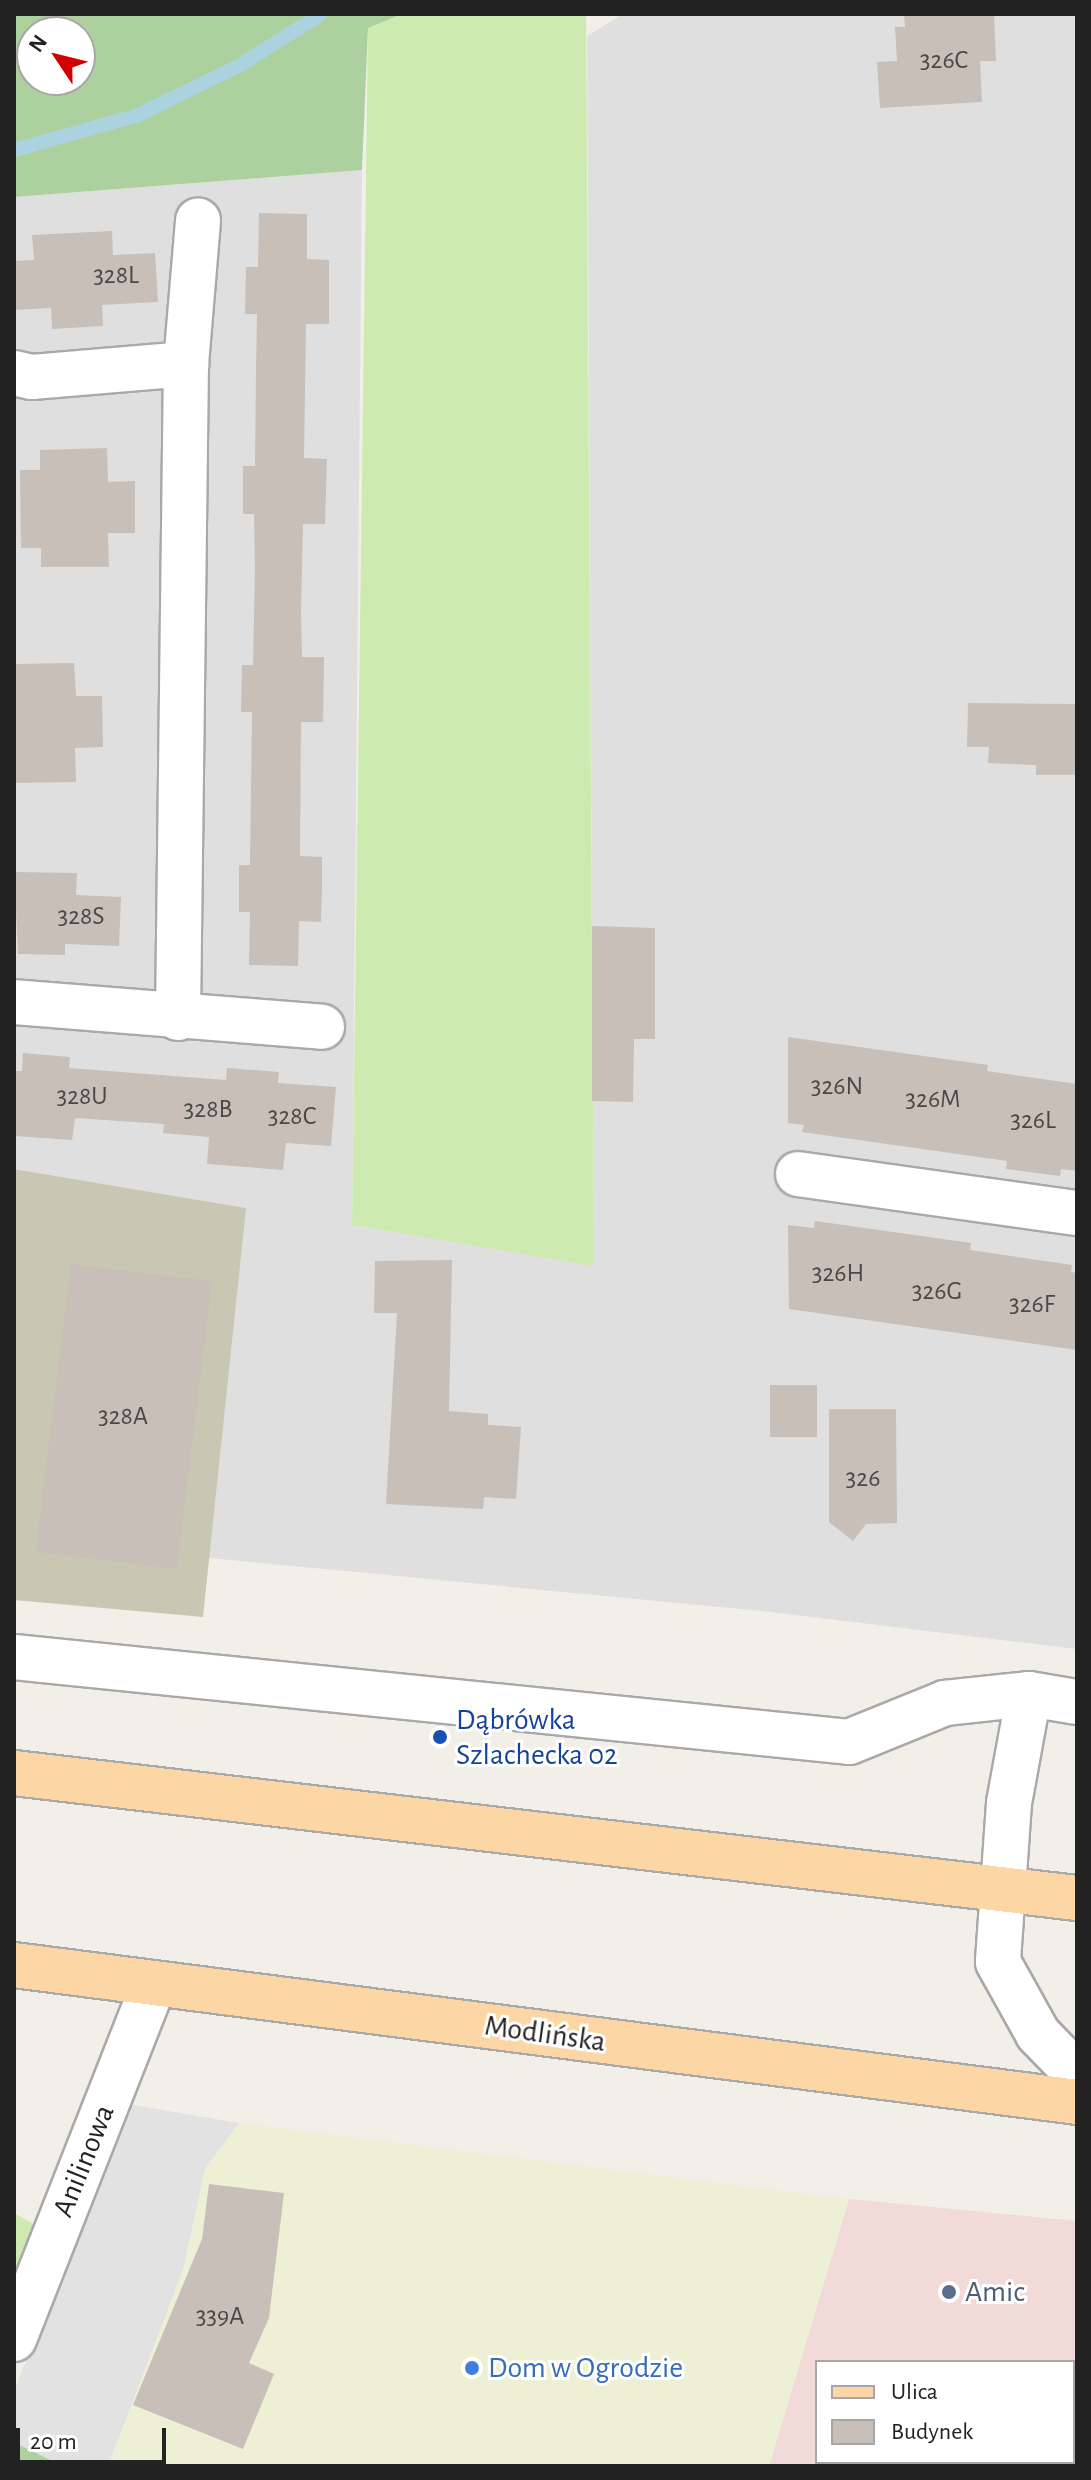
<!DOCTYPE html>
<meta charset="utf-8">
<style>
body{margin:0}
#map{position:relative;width:1091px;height:2480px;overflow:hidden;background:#f2efe9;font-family:"Alegreya Sans",sans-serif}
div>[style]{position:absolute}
.residential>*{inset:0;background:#e0dfdf}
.commercial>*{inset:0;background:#f2dad9}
.construction>*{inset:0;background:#c7c7b4}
.farmland>*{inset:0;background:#eef0d5}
.grass>*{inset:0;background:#cdebb0}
.forest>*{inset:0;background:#add19e}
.parking>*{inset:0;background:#e2e2e2}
.stream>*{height:14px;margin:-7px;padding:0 7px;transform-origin:7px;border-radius:7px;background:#aad3df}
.building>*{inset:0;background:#c7bfb8;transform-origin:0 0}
.roads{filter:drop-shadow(2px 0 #a9a9a9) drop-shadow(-2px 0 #a9a9a9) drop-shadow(0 2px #a9a9a9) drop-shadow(0 -2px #a9a9a9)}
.street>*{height:44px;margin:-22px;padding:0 22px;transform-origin:22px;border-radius:22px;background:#fff}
.primary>*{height:44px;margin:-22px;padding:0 22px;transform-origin:22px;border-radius:22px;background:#fcd6a4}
.dots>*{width:22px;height:22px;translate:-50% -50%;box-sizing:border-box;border:4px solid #fff;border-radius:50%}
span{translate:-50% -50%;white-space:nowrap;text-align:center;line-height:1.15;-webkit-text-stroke:6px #fff;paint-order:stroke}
.number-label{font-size:26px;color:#4b4948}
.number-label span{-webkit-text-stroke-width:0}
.transit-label{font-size:30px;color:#164399}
.left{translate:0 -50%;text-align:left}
.street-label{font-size:30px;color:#222}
.service-label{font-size:30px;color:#4e5e75}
.shop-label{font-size:30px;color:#366cbe}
.frame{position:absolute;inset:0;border:16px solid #222;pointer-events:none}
.legend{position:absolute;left:815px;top:2360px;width:260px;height:104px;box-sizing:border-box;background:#fff;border:2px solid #a7a7a7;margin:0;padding:10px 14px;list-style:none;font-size:24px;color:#222}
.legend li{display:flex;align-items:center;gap:16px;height:40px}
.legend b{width:40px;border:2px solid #a7a7a7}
.north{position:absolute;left:16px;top:16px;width:80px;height:80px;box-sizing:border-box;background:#fff;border:2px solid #a7a7a7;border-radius:50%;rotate:305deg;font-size:22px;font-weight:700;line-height:32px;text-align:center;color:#222}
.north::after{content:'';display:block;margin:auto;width:28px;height:36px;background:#d40000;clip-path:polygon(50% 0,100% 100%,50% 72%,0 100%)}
.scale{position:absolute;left:16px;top:2428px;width:150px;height:36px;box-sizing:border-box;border:4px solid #222;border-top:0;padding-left:10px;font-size:24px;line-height:28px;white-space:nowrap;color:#222;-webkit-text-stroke:6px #fff;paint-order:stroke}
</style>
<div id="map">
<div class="residential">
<i style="clip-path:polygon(623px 14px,1077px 14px,1077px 1649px,762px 1611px,209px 1558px,245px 1208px,14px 1169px,14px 197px,362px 170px,352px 1225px,594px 1265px,587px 36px)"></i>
</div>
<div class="commercial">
<i style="clip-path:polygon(evenodd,849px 2199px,1077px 2221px,1077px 2466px,769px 2466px,849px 2199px,817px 2362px,1073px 2362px,1073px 2462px,817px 2462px,817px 2362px)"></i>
</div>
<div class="construction">
<i style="clip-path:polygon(14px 1169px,246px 1208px,203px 1617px,14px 1600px)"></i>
</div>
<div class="farmland">
<i style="clip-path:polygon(239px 2123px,849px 2199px,769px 2466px,108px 2466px,183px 2270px,205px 2169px)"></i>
</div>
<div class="grass">
<i style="clip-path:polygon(402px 14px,586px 14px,594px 1266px,352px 1225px,368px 28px)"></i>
<i style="clip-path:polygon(14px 2213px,32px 2223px,38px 2242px,14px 2295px)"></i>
</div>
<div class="forest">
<i style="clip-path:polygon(evenodd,14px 14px,402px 14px,368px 28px,362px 170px,14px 197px,14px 14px,32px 32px,80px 32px,80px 80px,32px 80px,32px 32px)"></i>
<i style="clip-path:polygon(14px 2442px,63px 2466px,14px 2466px)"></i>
</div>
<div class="parking">
<i style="clip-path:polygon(133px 2105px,239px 2123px,205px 2169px,183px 2270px,108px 2466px,63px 2466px,14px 2442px,14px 2390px)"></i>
</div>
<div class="stream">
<i style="left:14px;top:150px;width:127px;rotate:-15.6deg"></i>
<i style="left:136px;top:116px;width:116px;rotate:-26.1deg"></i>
<i style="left:240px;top:65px;width:96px;rotate:-32.2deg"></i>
</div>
<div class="building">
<i style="clip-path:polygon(904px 14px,994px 14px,996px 61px,980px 61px,982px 102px,880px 108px,877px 62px,897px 61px,895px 27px,905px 27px)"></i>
<i style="clip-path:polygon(259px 213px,307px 214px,307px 259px,329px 260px,329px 324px,306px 324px,304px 458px,327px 459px,325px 524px,303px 524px,301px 612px,302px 657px,324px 657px,323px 722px,301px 722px,300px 856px,322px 857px,322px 889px,321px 922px,299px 921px,298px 966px,249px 965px,250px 912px,239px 912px,239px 865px,250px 865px,252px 712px,241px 712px,242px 665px,253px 665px,255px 568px,254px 514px,243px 514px,243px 466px,255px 466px,256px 368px,257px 314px,245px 314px,246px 267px,258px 267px)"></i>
<i style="clip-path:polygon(112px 231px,113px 255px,155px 253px,158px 302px,102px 305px,103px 326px,52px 329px,51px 308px,14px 310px,14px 261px,34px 260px,32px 235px)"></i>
<i style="clip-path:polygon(107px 448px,108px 482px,135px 481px,135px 533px,108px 533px,109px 567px,41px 567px,41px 548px,21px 548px,20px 470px,40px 470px,40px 450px)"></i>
<i style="clip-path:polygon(74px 663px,76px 696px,102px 696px,103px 747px,75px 748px,76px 782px,14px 783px,14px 664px)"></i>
<i style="clip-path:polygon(968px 703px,1077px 704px,1077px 775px,1036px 775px,1036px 765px,988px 763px,989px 747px,967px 747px)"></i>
<i style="clip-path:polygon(14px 872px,77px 873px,76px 895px,121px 897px,119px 946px,65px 944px,65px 955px,18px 954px)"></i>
<i style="clip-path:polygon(592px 926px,655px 928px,655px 1039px,634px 1039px,633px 1102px,592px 1101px)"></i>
<i style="clip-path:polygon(788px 1037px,988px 1065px,987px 1071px,1077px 1084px,1077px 1171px,1061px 1169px,1060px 1176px,1006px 1169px,1007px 1161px,802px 1132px,804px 1125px,788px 1123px)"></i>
<i style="clip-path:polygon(23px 1053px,70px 1057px,69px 1068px,226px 1080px,227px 1068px,279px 1072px,278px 1083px,336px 1087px,331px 1146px,286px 1143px,283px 1170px,207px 1164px,209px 1137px,163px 1133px,164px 1124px,75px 1118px,72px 1140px,14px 1136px,14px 1071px,22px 1071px)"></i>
<i style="clip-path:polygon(815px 1221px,971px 1243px,970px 1250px,1072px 1265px,1071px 1272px,1077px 1273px,1077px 1350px,789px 1309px,788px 1225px,814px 1228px)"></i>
<i style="clip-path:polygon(452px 1260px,449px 1411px,488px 1414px,488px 1425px,521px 1427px,516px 1499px,484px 1497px,483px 1509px,386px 1504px,397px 1313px,374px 1313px,375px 1261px)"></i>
<i style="left:71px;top:1264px;width:142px;height:290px;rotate:7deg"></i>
<i style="left:770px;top:1385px;width:47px;height:52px"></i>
<i style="clip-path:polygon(829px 1409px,896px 1409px,897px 1523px,866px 1524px,853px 1541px,829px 1522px)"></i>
<i style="clip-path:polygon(209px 2184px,284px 2193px,269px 2318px,249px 2363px,274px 2374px,243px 2449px,133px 2405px,202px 2239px)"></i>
</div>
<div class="roads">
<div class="street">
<i style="left:14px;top:373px;width:18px;rotate:13deg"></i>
<i style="left:32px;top:377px;width:155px;rotate:-4.8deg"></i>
<i style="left:14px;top:1002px;width:309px;rotate:4.6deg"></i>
<i style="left:178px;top:1018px;width:654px;rotate:-89.3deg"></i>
<i style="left:186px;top:364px;width:144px;rotate:-85.2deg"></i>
<i style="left:798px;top:1174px;width:282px;rotate:8deg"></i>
<i style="left:14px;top:1657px;width:839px;rotate:5.81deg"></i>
<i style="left:849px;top:1742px;width:104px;rotate:-22.1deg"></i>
<i style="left:945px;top:1703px;width:84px;rotate:-6.1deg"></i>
<i style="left:1029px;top:1694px;width:49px;rotate:9.5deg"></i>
<i style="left:1029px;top:1694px;width:111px;rotate:100.4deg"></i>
<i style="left:1009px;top:1803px;width:159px;rotate:94deg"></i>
<i style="left:998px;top:1962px;width:82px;rotate:60.9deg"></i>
<i style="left:1038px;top:2034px;width:56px;rotate:45.7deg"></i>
<i style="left:14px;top:2339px;width:382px;rotate:-68.5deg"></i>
</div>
<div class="primary">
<i style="left:14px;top:1773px;width:1070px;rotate:6.71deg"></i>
<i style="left:14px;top:1965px;width:1072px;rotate:7.34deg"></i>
</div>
</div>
<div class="dots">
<i style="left:440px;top:1737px;background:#1a4fb4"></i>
<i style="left:949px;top:2292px;background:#5c6f8a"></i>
<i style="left:472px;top:2368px;background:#3f7fe0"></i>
</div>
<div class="number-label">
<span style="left:944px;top:61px">326C</span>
<span style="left:116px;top:276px">328L</span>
<span style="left:81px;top:917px">328S</span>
<span style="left:837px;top:1087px">326N</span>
<span style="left:82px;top:1097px">328U</span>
<span style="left:933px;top:1100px">326M</span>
<span style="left:208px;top:1110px">328B</span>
<span style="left:292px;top:1117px">328C</span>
<span style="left:1033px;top:1121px">326L</span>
<span style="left:838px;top:1274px">326H</span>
<span style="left:937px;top:1292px">326G</span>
<span style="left:1032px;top:1305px">326F</span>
<span style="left:123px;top:1417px">328A</span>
<span style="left:863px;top:1479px">326</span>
<span style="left:220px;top:2317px">339A</span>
</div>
<div class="transit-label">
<span class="left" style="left:456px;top:1737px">Dąbrówka<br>Szlachecka 02</span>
</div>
<div class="street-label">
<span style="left:545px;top:2034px;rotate:8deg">Modlińska</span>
<span style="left:84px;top:2161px;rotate:-68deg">Anilinowa</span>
</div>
<div class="service-label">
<span class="left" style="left:965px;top:2292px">Amic</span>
</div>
<div class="shop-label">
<span class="left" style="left:488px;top:2368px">Dom w Ogrodzie</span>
</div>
<div class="frame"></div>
<ul class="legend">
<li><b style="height:10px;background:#fcd6a4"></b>Ulica</li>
<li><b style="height:22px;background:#c7bfb8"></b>Budynek</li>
</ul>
<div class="north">N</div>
<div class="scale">20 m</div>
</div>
